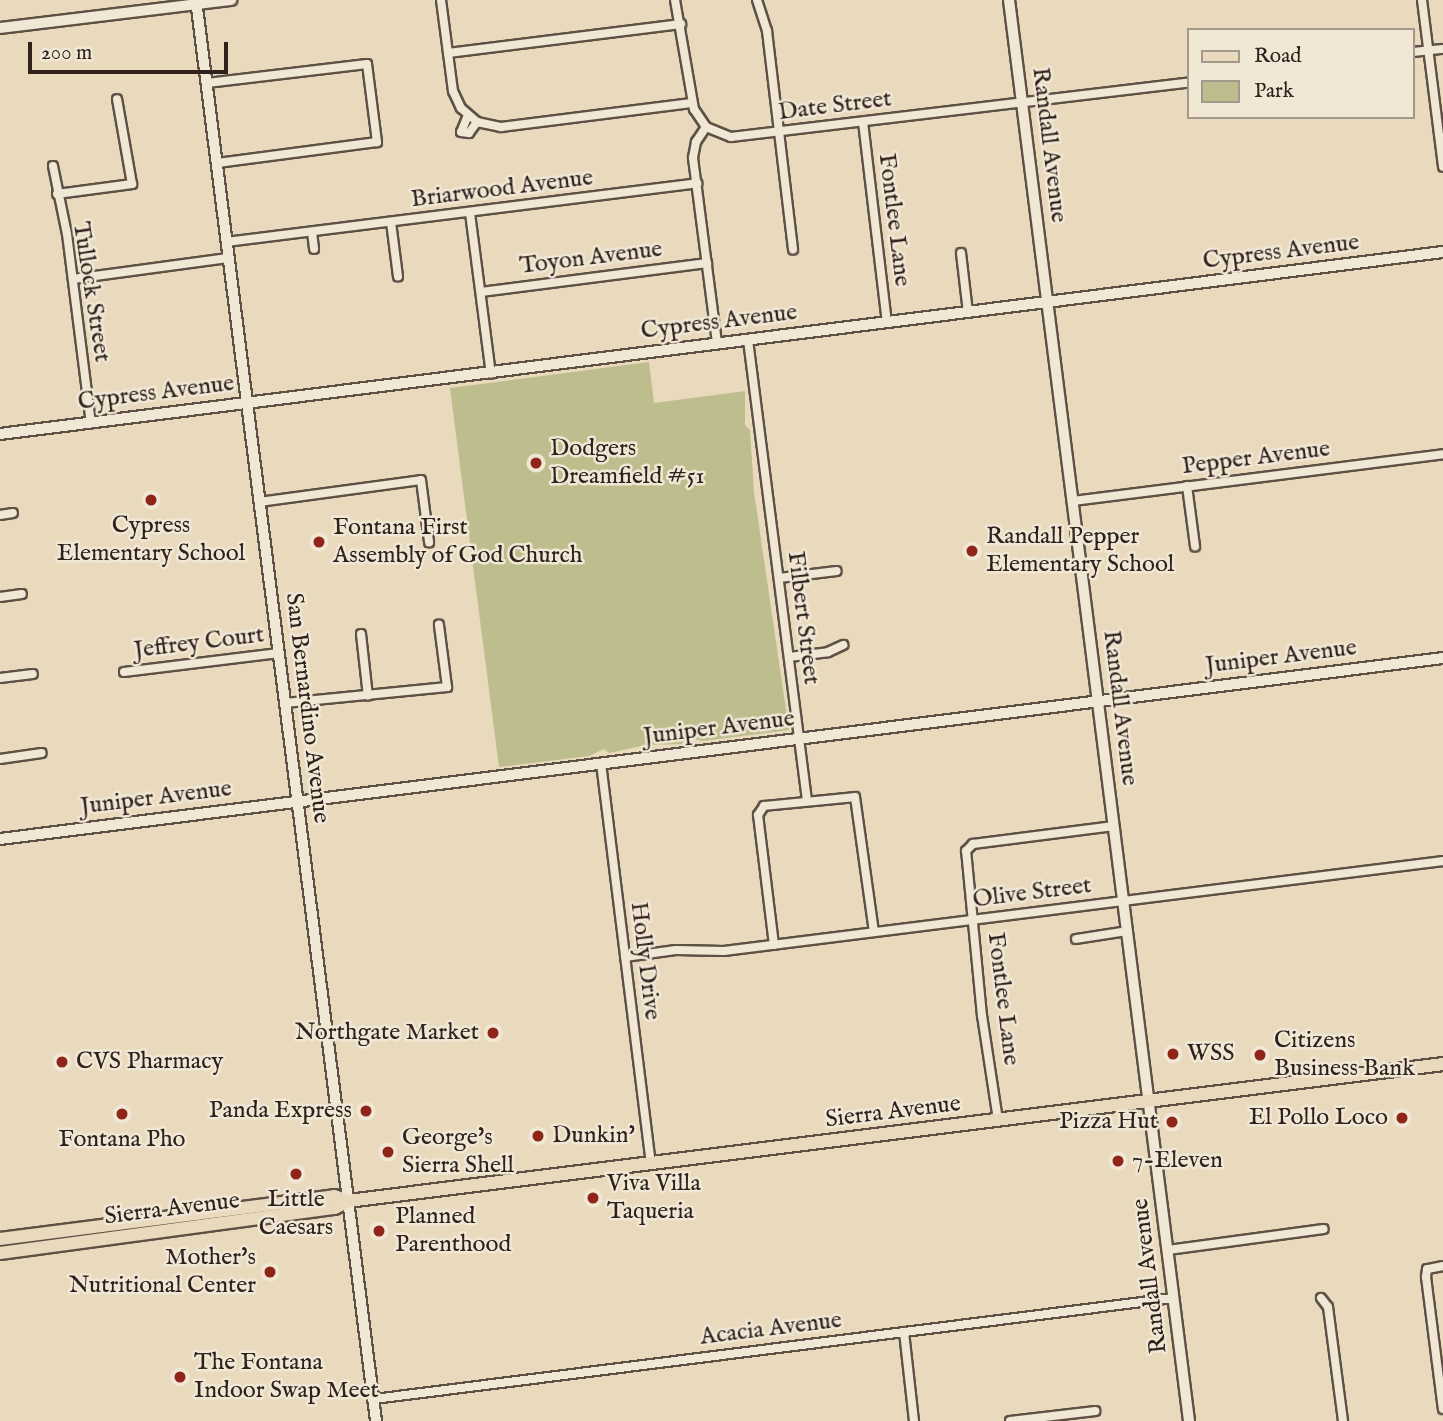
<!DOCTYPE html>
<style>
body{margin:0}
#map{position:relative;width:1443px;height:1421px;overflow:hidden;background:#e9dabe;font-family:"IM FELL English",serif}
div>[style]{position:absolute}
.green>*{inset:0;background:#bdbd8d}
.roads{filter:drop-shadow(2px 0 #5e5045) drop-shadow(-2px 0 #5e5045) drop-shadow(0 2px #5e5045) drop-shadow(0 -2px #5e5045)}
.street>*{height:8px;margin:-4px;padding:0 4px;transform-origin:4px;border-radius:4px;background:#f1e7d5}
.secondary>*{height:10px;margin:-5px;padding:0 5px;transform-origin:5px;border-radius:5px;background:#f1e7d5}
.primary>*{height:12px;margin:-6px;padding:0 6px;transform-origin:6px;border-radius:6px;background:#e9dabe}
.dots>*{width:19px;height:19px;translate:-50% -50%;box-sizing:border-box;border:4px solid #f1e7d5;border-radius:50%}
span{translate:-50% -50%;white-space:nowrap;text-align:center;line-height:1.15;-webkit-text-stroke:5px #f1e7d5;paint-order:stroke}
.street-label{font-size:24px;color:#2f221d}
.poi-label{font-size:24px;color:#2f221d}
.left{translate:0 -50%;text-align:left}
.right{translate:-100% -50%;text-align:right}
.legend{position:absolute;left:1187px;top:28px;width:228px;height:91px;box-sizing:border-box;background:#f1e7d5;border:2px solid #a3988b;margin:0;padding:9px 12px;list-style:none;font-size:21px;color:#2f221d}
.legend li{display:flex;align-items:center;gap:14px;height:35px}
.legend b{width:35px;border:2px solid #a3988b}
.scale{position:absolute;left:28px;top:42px;width:200px;height:32px;box-sizing:border-box;border:4px solid #2f221d;border-top:0;padding-left:9px;font-size:21px;line-height:24px;white-space:nowrap;color:#2f221d;-webkit-text-stroke:5px #f1e7d5;paint-order:stroke}
</style>
<div id="map">
<div class="green">
<i style="clip-path:polygon(649px 362px,654px 403px,745px 391px,745px 425px,750px 430px,754px 492px,789px 730px,703px 741px,687px 737px,682px 744px,646px 745px,609px 753px,604px 749px,589px 756px,499px 767px,450px 388px)"></i>
</div>
<div class="roads">
<div class="street">
<i style="left:441px;top:0;width:92px;rotate:82.5deg"></i>
<i style="left:453px;top:91px;width:19px;rotate:65deg"></i>
<i style="left:461px;top:108px;width:21px;rotate:41deg"></i>
<i style="left:477px;top:122px;width:25px;rotate:12deg"></i>
<i style="left:501px;top:127px;width:192px;rotate:-7.2deg"></i>
<i style="left:675px;top:0;width:111px;rotate:80.1deg"></i>
<i style="left:694px;top:109px;width:22px;rotate:56deg"></i>
<i style="left:706px;top:127px;width:27px;rotate:22deg"></i>
<i style="left:731px;top:137px;width:461px;rotate:-6.8deg"></i>
<i style="left:757px;top:0;width:33px;rotate:72deg"></i>
<i style="left:767px;top:31px;width:220px;rotate:83.2deg"></i>
<i style="left:1422px;top:0;width:168px;rotate:82.8deg"></i>
<i style="left:1413px;top:52px;width:30px;rotate:-6deg"></i>
<i style="left:448px;top:53px;width:235px;rotate:-7.1deg"></i>
<i style="left:207px;top:83px;width:161px;rotate:-6.8deg"></i>
<i style="left:367px;top:64px;width:79px;rotate:82.7deg"></i>
<i style="left:377px;top:142px;width:161px;rotate:172.5deg"></i>
<i style="left:468px;top:115px;width:18px;rotate:112deg"></i>
<i style="left:461px;top:132px;width:8px;rotate:7deg"></i>
<i style="left:469px;top:133px;width:14px;rotate:-54deg"></i>
<i style="left:863px;top:122px;width:202px;rotate:83.2deg"></i>
<i style="left:706px;top:127px;width:18px;rotate:124deg"></i>
<i style="left:696px;top:142px;width:16px;rotate:101deg"></i>
<i style="left:693px;top:158px;width:187px;rotate:82.6deg"></i>
<i style="left:53px;top:166px;width:69px;rotate:78.4deg"></i>
<i style="left:67px;top:234px;width:191px;rotate:82.8deg"></i>
<i style="left:57px;top:194px;width:76px;rotate:-7.6deg"></i>
<i style="left:132px;top:184px;width:86px;rotate:-100deg"></i>
<i style="left:470px;top:213px;width:162px;rotate:82.6deg"></i>
<i style="left:391px;top:222px;width:55px;rotate:82.7deg"></i>
<i style="left:312px;top:232px;width:17px;rotate:83deg"></i>
<i style="left:226px;top:242px;width:475px;rotate:-7.1deg"></i>
<i style="left:961px;top:253px;width:60px;rotate:83.3deg"></i>
<i style="left:73px;top:279px;width:156px;rotate:-7.7deg"></i>
<i style="left:481px;top:292px;width:228px;rotate:-7.3deg"></i>
<i style="left:748px;top:340px;width:465px;rotate:82.7deg"></i>
<i style="left:1187px;top:486px;width:61px;rotate:82.4deg"></i>
<i style="left:1073px;top:501px;width:373px;rotate:-7.2deg"></i>
<i style="left:259px;top:502px;width:163px;rotate:-7.7deg"></i>
<i style="left:421px;top:480px;width:63px;rotate:82.6deg"></i>
<i style="left:0;top:515px;width:13px;rotate:-9deg"></i>
<i style="left:779px;top:578px;width:58px;rotate:-6.9deg"></i>
<i style="left:0;top:597px;width:22px;rotate:-8deg"></i>
<i style="left:361px;top:634px;width:62px;rotate:83.6deg"></i>
<i style="left:789px;top:657px;width:39px;rotate:-7deg"></i>
<i style="left:828px;top:652px;width:17px;rotate:-25deg"></i>
<i style="left:124px;top:672px;width:156px;rotate:-7deg"></i>
<i style="left:0;top:678px;width:33px;rotate:-7deg"></i>
<i style="left:285px;top:703px;width:163px;rotate:-5.6deg"></i>
<i style="left:447px;top:687px;width:63px;rotate:-97.4deg"></i>
<i style="left:0;top:759px;width:42px;rotate:-8.1deg"></i>
<i style="left:601px;top:763px;width:404px;rotate:82.9deg"></i>
<i style="left:1076px;top:939px;width:52px;rotate:-8.9deg"></i>
<i style="left:774px;top:945px;width:131px;rotate:-97deg"></i>
<i style="left:758px;top:815px;width:11px;rotate:-56deg"></i>
<i style="left:764px;top:806px;width:91px;rotate:-5.6deg"></i>
<i style="left:855px;top:797px;width:136px;rotate:82deg"></i>
<i style="left:625px;top:957px;width:51px;rotate:-7.8deg"></i>
<i style="left:676px;top:950px;width:48px;rotate:1.2deg"></i>
<i style="left:724px;top:951px;width:725px;rotate:-7.13deg"></i>
<i style="left:998px;top:1120px;width:105px;rotate:-98.7deg"></i>
<i style="left:982px;top:1016px;width:166px;rotate:-95.5deg"></i>
<i style="left:966px;top:851px;width:10px;rotate:-45deg"></i>
<i style="left:973px;top:844px;width:142px;rotate:-7.3deg"></i>
<i style="left:1168px;top:1250px;width:157px;rotate:-7.7deg"></i>
<i style="left:1443px;top:1266px;width:16px;rotate:169deg"></i>
<i style="left:1427px;top:1269px;width:8px;rotate:97deg"></i>
<i style="left:1426px;top:1277px;width:133px;rotate:82.7deg"></i>
<i style="left:1321px;top:1298px;width:11px;rotate:52deg"></i>
<i style="left:1328px;top:1307px;width:115px;rotate:82.5deg"></i>
<i style="left:904px;top:1332px;width:90px;rotate:83.6deg"></i>
<i style="left:374px;top:1399px;width:805px;rotate:-7.2deg"></i>
<i style="left:1010px;top:1421px;width:86px;rotate:-6.7deg"></i>
</div>
<div class="secondary">
<i style="left:196px;top:0;width:1432px;rotate:82.78deg"></i>
<i style="left:1009px;top:0;width:1432px;rotate:82.78deg"></i>
<i style="left:0;top:28px;width:233px;rotate:-6.9deg"></i>
<i style="left:0;top:434px;width:1454px;rotate:-7.19deg"></i>
<i style="left:0;top:839px;width:1454px;rotate:-7.15deg"></i>
</div>
<div class="primary">
<i style="left:0;top:1239px;width:337px;rotate:-7.3deg"></i>
<i style="left:334px;top:1196px;width:15px;rotate:20deg"></i>
<i style="left:0;top:1253px;width:338px;rotate:-7.7deg"></i>
<i style="left:335px;top:1208px;width:15px;rotate:-28deg"></i>
<i style="left:348px;top:1201px;width:1104px;rotate:-7.13deg"></i>
</div>
</div>
<div class="dots">
<i style="left:536px;top:463px;background:#8f2418"></i>
<i style="left:151px;top:500px;background:#8f2418"></i>
<i style="left:319px;top:542px;background:#8f2418"></i>
<i style="left:972px;top:551px;background:#8f2418"></i>
<i style="left:493px;top:1033px;background:#8f2418"></i>
<i style="left:1173px;top:1054px;background:#8f2418"></i>
<i style="left:1260px;top:1055px;background:#8f2418"></i>
<i style="left:62px;top:1062px;background:#8f2418"></i>
<i style="left:366px;top:1111px;background:#8f2418"></i>
<i style="left:122px;top:1114px;background:#8f2418"></i>
<i style="left:1402px;top:1118px;background:#8f2418"></i>
<i style="left:1172px;top:1122px;background:#8f2418"></i>
<i style="left:538px;top:1136px;background:#8f2418"></i>
<i style="left:388px;top:1152px;background:#8f2418"></i>
<i style="left:1118px;top:1161px;background:#8f2418"></i>
<i style="left:296px;top:1174px;background:#8f2418"></i>
<i style="left:593px;top:1198px;background:#8f2418"></i>
<i style="left:379px;top:1231px;background:#8f2418"></i>
<i style="left:270px;top:1272px;background:#8f2418"></i>
<i style="left:180px;top:1377px;background:#8f2418"></i>
</div>
<div class="street-label">
<span style="left:835px;top:106px;rotate:-7deg">Date Street</span>
<span style="left:1049px;top:145px;rotate:83deg">Randall Avenue</span>
<span style="left:502px;top:189px;rotate:-7deg">Briarwood Avenue</span>
<span style="left:894px;top:220px;rotate:83deg">Fontlee Lane</span>
<span style="left:1281px;top:252px;rotate:-7deg">Cypress Avenue</span>
<span style="left:591px;top:258px;rotate:-7deg">Toyon Avenue</span>
<span style="left:91px;top:292px;rotate:81deg">Tullock Street</span>
<span style="left:719px;top:322px;rotate:-7deg">Cypress Avenue</span>
<span style="left:156px;top:393px;rotate:-7deg">Cypress Avenue</span>
<span style="left:1256px;top:458px;rotate:-7deg">Pepper Avenue</span>
<span style="left:803px;top:618px;rotate:83deg">Filbert Street</span>
<span style="left:199px;top:643px;rotate:-7deg">Jeffrey Court</span>
<span style="left:1281px;top:657px;rotate:-7deg">Juniper Avenue</span>
<span style="left:307px;top:708px;rotate:83deg">San Bernardino Avenue</span>
<span style="left:1120px;top:708px;rotate:83deg">Randall Avenue</span>
<span style="left:719px;top:728px;rotate:-7deg">Juniper Avenue</span>
<span style="left:156px;top:798px;rotate:-7deg">Juniper Avenue</span>
<span style="left:1032px;top:893px;rotate:-7deg">Olive Street</span>
<span style="left:645px;top:961px;rotate:83deg">Holly Drive</span>
<span style="left:1003px;top:999px;rotate:83deg">Fontlee Lane</span>
<span style="left:893px;top:1112px;rotate:-7deg">Sierra Avenue</span>
<span style="left:172px;top:1209px;rotate:-7deg">Sierra Avenue</span>
<span style="left:1150px;top:1276px;rotate:-97deg">Randall Avenue</span>
<span style="left:771px;top:1329px;rotate:-7deg">Acacia Avenue</span>
</div>
<div class="poi-label">
<span class="left" style="left:550px;top:463px">Dodgers<br>Dreamfield #51</span>
<span style="left:151px;top:540px">Cypress<br>Elementary School</span>
<span class="left" style="left:333px;top:542px">Fontana First<br>Assembly of God Church</span>
<span class="left" style="left:986px;top:551px">Randall Pepper<br>Elementary School</span>
<span class="right" style="left:479px;top:1033px">Northgate Market</span>
<span class="left" style="left:1274px;top:1055px">Citizens<br>Business Bank</span>
<span class="left" style="left:1187px;top:1054px">WSS</span>
<span class="left" style="left:76px;top:1062px">CVS Pharmacy</span>
<span class="right" style="left:352px;top:1111px">Panda Express</span>
<span class="right" style="left:1388px;top:1118px">El Pollo Loco</span>
<span class="right" style="left:1158px;top:1122px">Pizza Hut</span>
<span class="left" style="left:552px;top:1136px">Dunkin'</span>
<span class="left" style="left:402px;top:1152px">George's<br>Sierra Shell</span>
<span style="left:122px;top:1140px">Fontana Pho</span>
<span class="left" style="left:1132px;top:1161px">7-Eleven</span>
<span class="left" style="left:607px;top:1198px">Viva Villa<br>Taqueria</span>
<span style="left:296px;top:1214px">Little<br>Caesars</span>
<span class="left" style="left:395px;top:1231px">Planned<br>Parenthood</span>
<span class="right" style="left:256px;top:1272px">Mother's<br>Nutritional Center</span>
<span class="left" style="left:194px;top:1377px">The Fontana<br>Indoor Swap Meet</span>
</div>
<ul class="legend">
<li><b style="height:9px;background:#e9dabe"></b>Road</li>
<li><b style="height:19px;background:#bdbd8d"></b>Park</li>
</ul>
<div class="scale">200 m</div>
</div>
